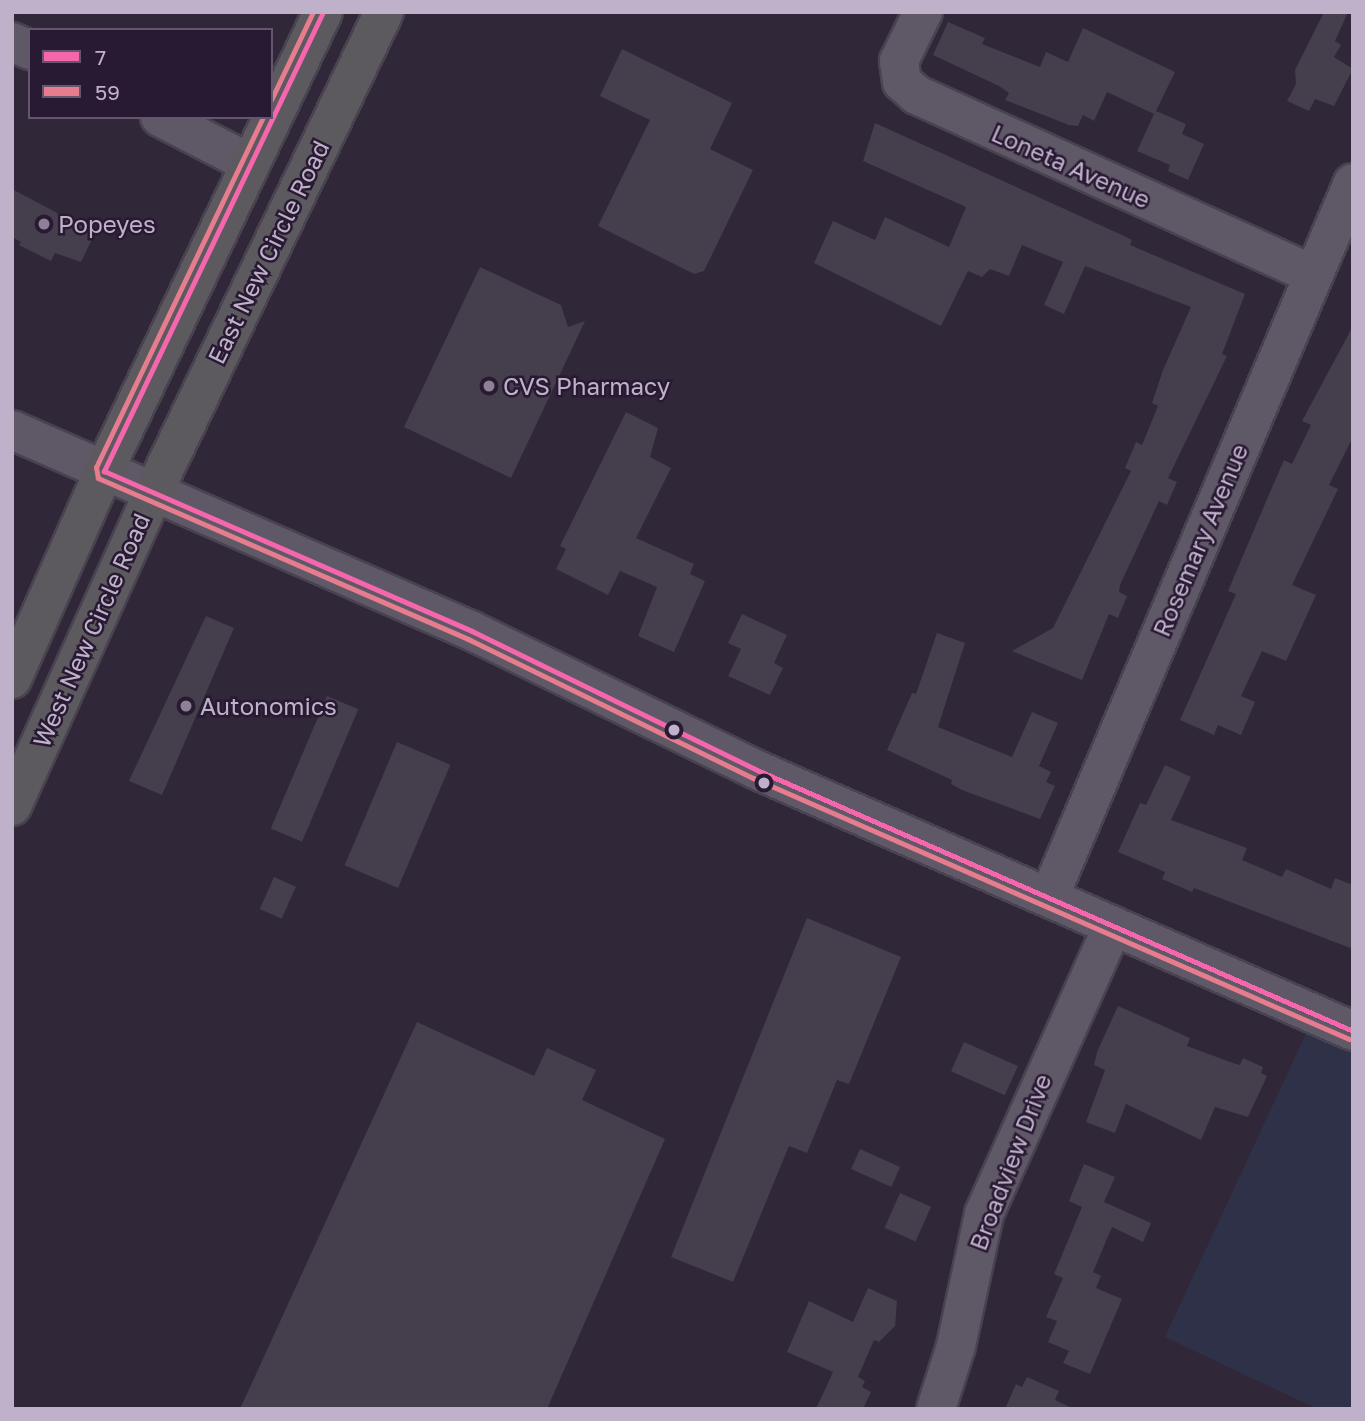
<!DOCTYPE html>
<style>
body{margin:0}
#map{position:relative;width:1365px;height:1421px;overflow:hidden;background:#302738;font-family:"Golos Text",sans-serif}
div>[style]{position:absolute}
.green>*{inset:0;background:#2f3149}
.building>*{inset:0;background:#453e4d;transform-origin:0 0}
.roads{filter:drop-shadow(2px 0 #494250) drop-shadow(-2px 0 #494250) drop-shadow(0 2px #494250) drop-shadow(0 -2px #494250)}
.minor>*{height:38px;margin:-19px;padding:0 19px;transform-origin:19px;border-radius:19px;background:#5f5866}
.highway>*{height:38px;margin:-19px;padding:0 19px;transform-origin:19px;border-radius:19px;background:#5c595f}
.bus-1>*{height:5px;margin:-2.5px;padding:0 2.5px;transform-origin:2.5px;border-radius:2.5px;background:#f666ac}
.bus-2>*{height:5px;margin:-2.5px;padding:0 2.5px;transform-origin:2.5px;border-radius:2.5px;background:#e67d8f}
.dots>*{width:19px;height:19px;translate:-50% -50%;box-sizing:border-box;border:4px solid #291a33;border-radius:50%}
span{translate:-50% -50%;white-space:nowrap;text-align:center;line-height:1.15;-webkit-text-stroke:5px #291a33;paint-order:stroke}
.street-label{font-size:24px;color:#c0b1ca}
.poi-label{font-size:24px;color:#c0b1ca}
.left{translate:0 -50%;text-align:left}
.frame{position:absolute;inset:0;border:14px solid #c0b1ca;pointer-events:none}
.legend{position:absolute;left:28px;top:28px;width:245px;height:91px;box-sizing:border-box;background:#291a33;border:2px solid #65566f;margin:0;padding:9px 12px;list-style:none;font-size:21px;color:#c0b1ca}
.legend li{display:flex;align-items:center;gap:14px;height:35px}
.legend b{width:35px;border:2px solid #65566f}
</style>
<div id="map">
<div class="green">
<i style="clip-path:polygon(1309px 1027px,1353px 1048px,1353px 1409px,1317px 1409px,1165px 1337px)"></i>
</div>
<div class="building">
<i style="clip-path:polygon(1324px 12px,1348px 12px,1335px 41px,1341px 45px,1334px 57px,1353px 69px,1334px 106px,1315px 99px,1309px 111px,1287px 101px,1296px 84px,1295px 70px)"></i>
<i style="clip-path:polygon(948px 22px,985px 38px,982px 44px,1040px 67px,1046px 52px,1068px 62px,1083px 28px,1175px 72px,1156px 111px,1186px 124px,1182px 134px,1204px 144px,1188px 180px,1168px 171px,1170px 165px,1137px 151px,1154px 114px,1107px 92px,1094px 121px,1083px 115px,1078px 126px,1069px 125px,1005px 100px,1009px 93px,999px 86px,933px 55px)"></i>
<i style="clip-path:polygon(622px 49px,732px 103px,710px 149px,753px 170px,704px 271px,694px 274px,598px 226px,650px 120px,600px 96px)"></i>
<i style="clip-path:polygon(875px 123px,1122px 235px,1132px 240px,1130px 245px,1245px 294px,1222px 354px,1227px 356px,1168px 478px,1177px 482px,1167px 505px,1159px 501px,1120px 585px,1119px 592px,1127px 596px,1118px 618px,1109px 614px,1082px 680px,1012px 651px,1053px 628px,1131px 471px,1125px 468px,1136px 442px,1142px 445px,1158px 406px,1152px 403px,1163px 370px,1191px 307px,1085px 266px,1064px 314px,1044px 305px,1063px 262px,1022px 245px,1009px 276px,990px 269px,982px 277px,968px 271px,941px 326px,814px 263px,833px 221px,875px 240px,885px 217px,949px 247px,966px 207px,863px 161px)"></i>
<i style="clip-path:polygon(12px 189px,95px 233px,81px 262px,55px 253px,51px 261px,19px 245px,21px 242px,12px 237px)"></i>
<i style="clip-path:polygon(480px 267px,561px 305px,568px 327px,585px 321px,511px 478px,404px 427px)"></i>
<i style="clip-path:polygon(1353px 326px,1353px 437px,1329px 485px,1338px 489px,1292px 585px,1316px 595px,1286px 661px,1262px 651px,1241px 696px,1255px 702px,1241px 735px,1218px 725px,1214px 735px,1180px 720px,1236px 594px,1228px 591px,1270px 492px,1284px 460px,1292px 464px,1311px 425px,1302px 421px)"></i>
<i style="clip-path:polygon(626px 412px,658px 428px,650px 457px,671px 468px,636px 538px,694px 564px,690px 574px,705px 581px,674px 652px,638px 636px,657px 587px,620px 571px,608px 595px,556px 569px,566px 549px,560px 546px)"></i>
<i style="clip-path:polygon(742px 614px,787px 635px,774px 663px,783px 668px,770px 695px,728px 676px,741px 649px,728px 643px)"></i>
<i style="clip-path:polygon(206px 616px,234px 628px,162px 795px,129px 781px)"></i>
<i style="clip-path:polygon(937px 633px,965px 643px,938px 727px,1012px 757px,1032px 712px,1058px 723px,1039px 766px,1051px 772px,1046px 782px,1055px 786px,1040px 819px,962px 790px,951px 784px,952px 780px,887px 750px,912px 693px,916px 694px)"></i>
<i style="left:327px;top:696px;width:34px;height:144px;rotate:23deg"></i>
<i style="left:397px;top:742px;width:58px;height:134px;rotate:23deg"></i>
<i style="clip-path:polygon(1165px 765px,1191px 777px,1171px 820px,1247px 848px,1242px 860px,1282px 877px,1286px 869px,1331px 889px,1335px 878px,1353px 885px,1353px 949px,1194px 888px,1192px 892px,1162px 879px,1165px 872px,1118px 852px,1140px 803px,1146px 805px)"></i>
<i style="left:274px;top:877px;width:24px;height:35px;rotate:24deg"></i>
<i style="clip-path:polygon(807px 918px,901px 957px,849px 1084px,837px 1080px,807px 1153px,789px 1146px,733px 1282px,671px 1257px)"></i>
<i style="clip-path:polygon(1118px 1006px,1190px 1038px,1187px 1046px,1233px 1063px,1240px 1065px,1243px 1058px,1263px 1067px,1261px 1073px,1267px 1076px,1248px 1117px,1215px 1107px,1201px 1140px,1126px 1104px,1115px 1133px,1086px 1122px,1105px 1070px,1094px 1065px,1097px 1052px)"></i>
<i style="clip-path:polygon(417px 1022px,534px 1076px,547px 1048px,596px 1070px,582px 1100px,665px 1139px,547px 1409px,240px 1409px)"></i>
<i style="left:964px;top:1042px;width:59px;height:32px;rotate:24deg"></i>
<i style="left:860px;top:1149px;width:44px;height:22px;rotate:24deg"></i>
<i style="clip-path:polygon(1084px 1164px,1115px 1177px,1104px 1202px,1151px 1223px,1143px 1242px,1112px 1227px,1093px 1272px,1101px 1276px,1096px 1288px,1122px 1299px,1090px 1374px,1063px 1363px,1069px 1351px,1048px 1342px,1057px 1321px,1046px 1317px,1063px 1278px,1054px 1274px,1082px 1207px,1069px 1201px)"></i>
<i style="left:900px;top:1193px;width:34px;height:38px;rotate:24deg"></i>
<i style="clip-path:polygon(868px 1288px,897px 1301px,895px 1326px,879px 1342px,874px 1340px,858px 1377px,865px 1381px,862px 1387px,871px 1392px,863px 1409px,816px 1409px,833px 1372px,787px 1352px,809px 1301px,853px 1322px)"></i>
<i style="clip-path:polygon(1027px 1377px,1059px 1391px,1055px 1400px,1074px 1409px,1005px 1409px,1016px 1384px,1022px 1387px)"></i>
</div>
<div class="roads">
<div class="minor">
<i style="left:923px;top:12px;width:55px;rotate:116.1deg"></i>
<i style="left:899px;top:61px;width:21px;rotate:82deg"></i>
<i style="left:902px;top:82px;width:20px;rotate:41deg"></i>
<i style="left:917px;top:95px;width:435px;rotate:24.4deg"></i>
<i style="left:12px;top:42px;width:20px;rotate:24deg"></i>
<i style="left:160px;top:117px;width:102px;rotate:27.3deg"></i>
<i style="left:12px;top:430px;width:502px;rotate:23.6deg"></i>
<i style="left:472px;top:631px;width:317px;rotate:26deg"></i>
<i style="left:757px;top:770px;width:651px;rotate:23.65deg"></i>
<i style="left:1049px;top:897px;width:776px;rotate:-66.94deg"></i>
<i style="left:936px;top:1409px;width:66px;rotate:-72.4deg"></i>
<i style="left:956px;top:1346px;width:135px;rotate:-78deg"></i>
<i style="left:984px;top:1214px;width:316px;rotate:-65.9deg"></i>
</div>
<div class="highway">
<i style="left:12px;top:679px;width:227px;rotate:-66.1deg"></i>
<i style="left:104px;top:471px;width:509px;rotate:-64.49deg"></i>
<i style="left:12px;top:806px;width:343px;rotate:-65.7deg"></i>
<i style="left:153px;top:493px;width:534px;rotate:-64.35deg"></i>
</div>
</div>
<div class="bus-1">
<i style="left:323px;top:12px;width:509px;rotate:115.51deg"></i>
<i style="left:104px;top:471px;width:401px;rotate:23.5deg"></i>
<i style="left:472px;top:631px;width:317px;rotate:26deg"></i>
<i style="left:757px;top:770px;width:651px;rotate:23.65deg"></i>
</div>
<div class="bus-2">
<i style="left:271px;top:100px;width:98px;rotate:-64.5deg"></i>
<i style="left:263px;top:117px;width:388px;rotate:115.5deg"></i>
<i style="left:96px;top:467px;width:11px;rotate:80deg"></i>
<i style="left:98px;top:478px;width:404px;rotate:23.5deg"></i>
<i style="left:468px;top:639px;width:317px;rotate:26deg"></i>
<i style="left:753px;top:778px;width:651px;rotate:23.65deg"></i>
</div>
<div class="dots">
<i style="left:44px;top:224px;background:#8e8197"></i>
<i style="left:489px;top:386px;background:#8e8197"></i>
<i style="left:186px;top:706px;background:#8e8197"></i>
<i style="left:674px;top:730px;background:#c0b1ca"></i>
<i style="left:764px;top:783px;background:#c0b1ca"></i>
</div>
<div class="street-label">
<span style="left:1071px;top:166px;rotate:24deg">Loneta Avenue</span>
<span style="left:268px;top:252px;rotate:-64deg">East New Circle Road</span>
<span style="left:1200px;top:540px;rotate:-67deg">Rosemary Avenue</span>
<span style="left:91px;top:630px;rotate:-66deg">West New Circle Road</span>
<span style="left:1010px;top:1162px;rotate:-69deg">Broadview Drive</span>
</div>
<div class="poi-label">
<span class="left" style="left:58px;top:224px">Popeyes</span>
<span class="left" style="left:503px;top:386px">CVS Pharmacy</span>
<span class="left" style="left:200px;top:706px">Autonomics</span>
</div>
<div class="frame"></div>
<ul class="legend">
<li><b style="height:9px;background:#f666ac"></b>7</li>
<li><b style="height:9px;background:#e67d8f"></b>59</li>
</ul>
</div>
